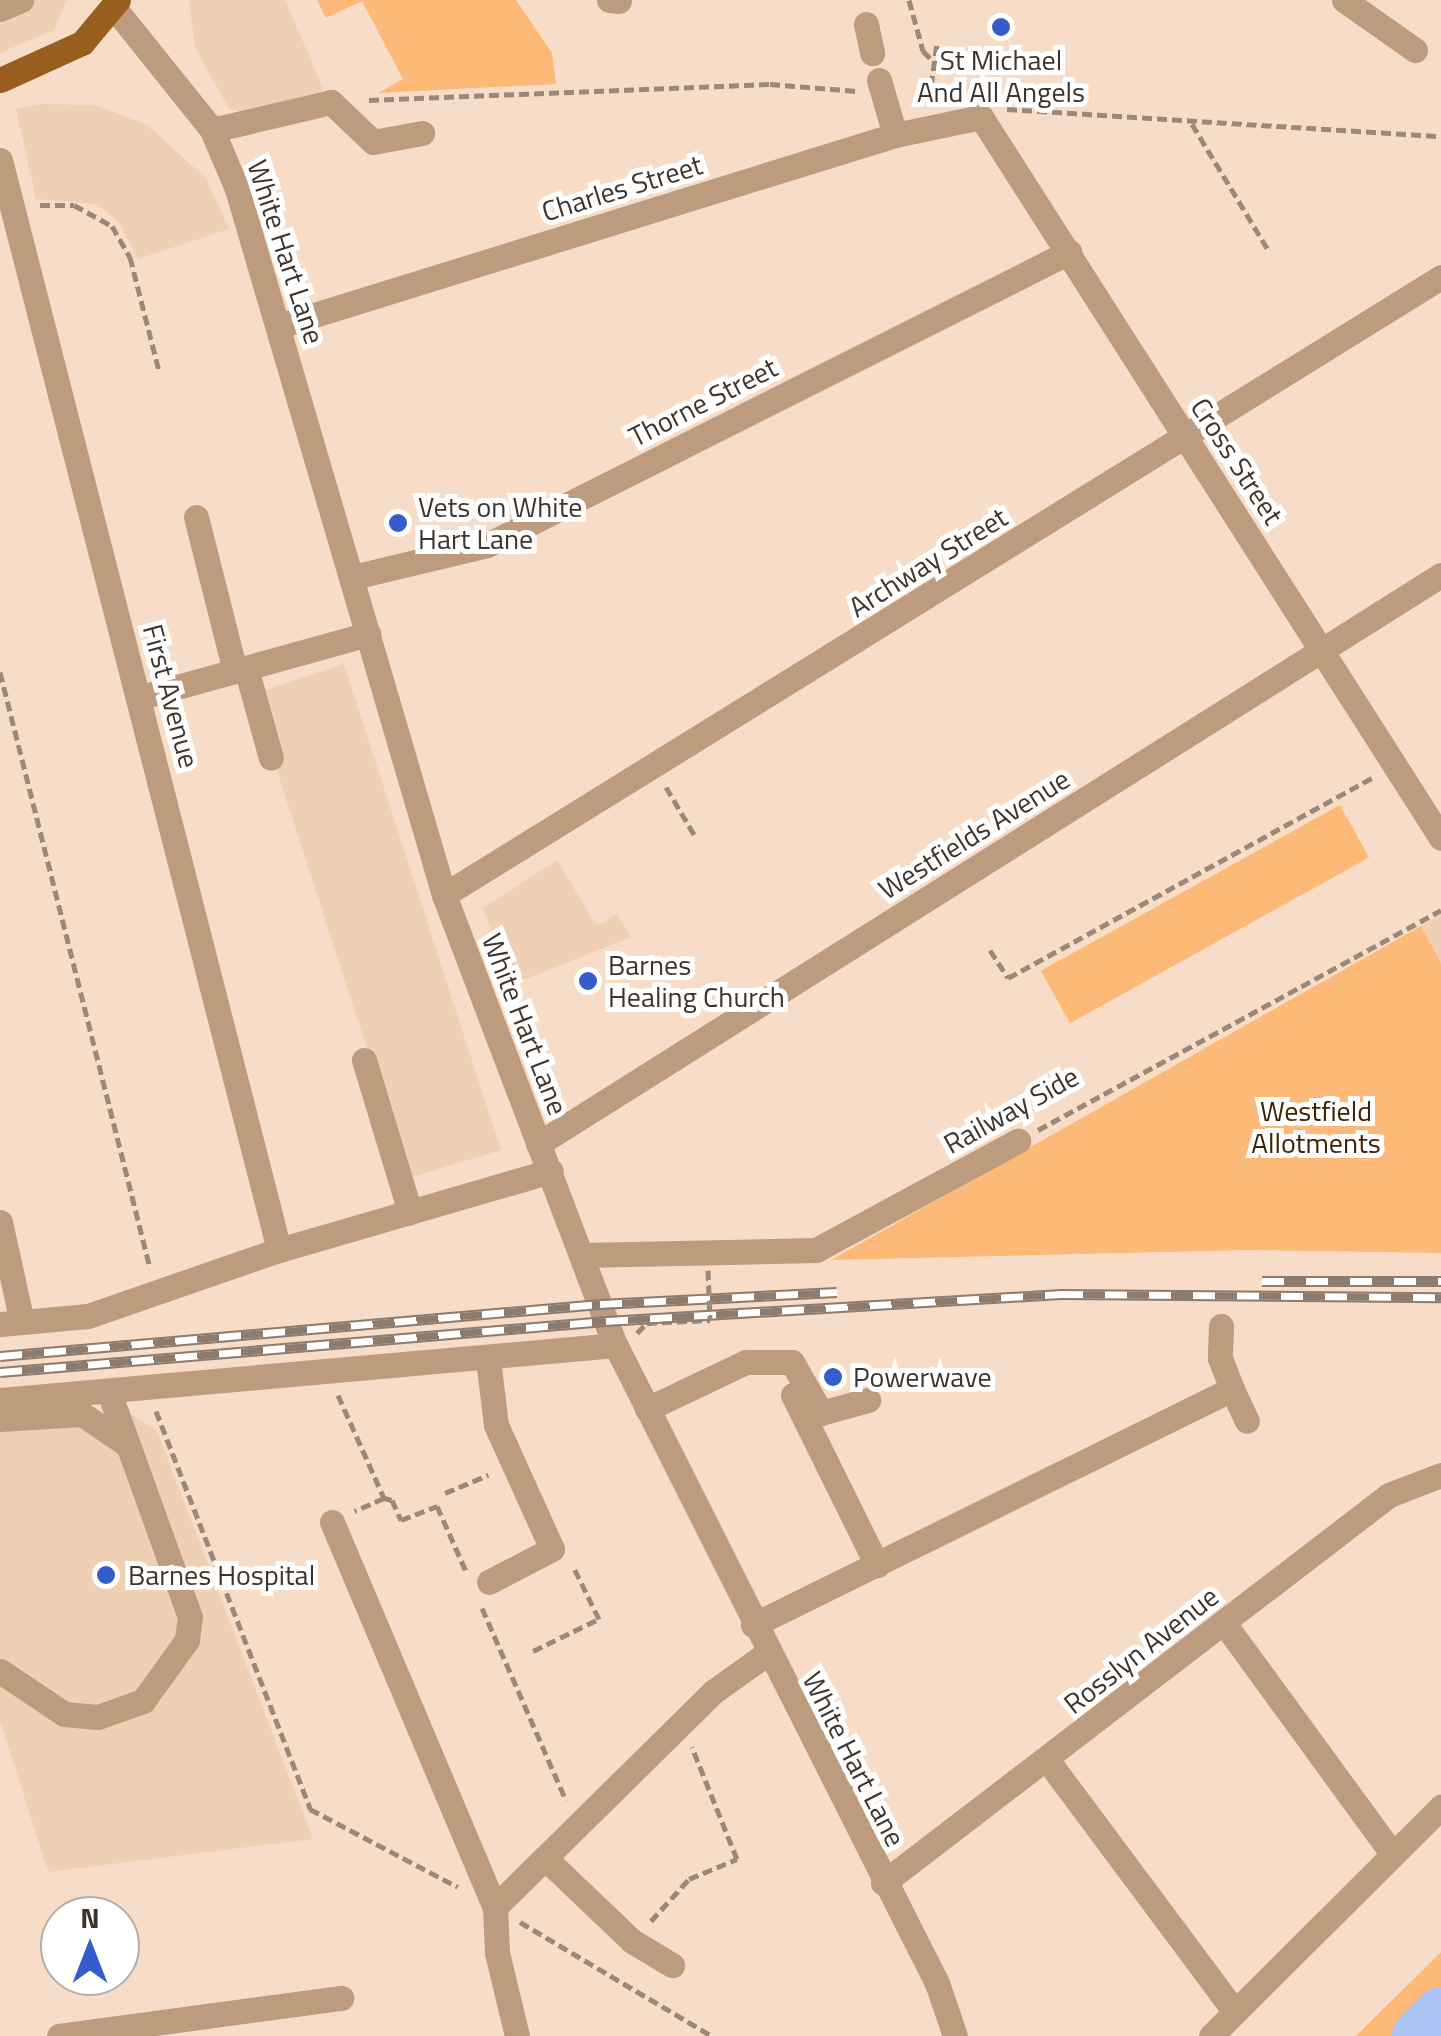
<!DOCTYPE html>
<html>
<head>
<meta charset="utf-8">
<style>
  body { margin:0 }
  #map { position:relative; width:1441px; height:2036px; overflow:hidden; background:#f7ddc7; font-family:"Titillium Web",sans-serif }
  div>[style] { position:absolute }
  .built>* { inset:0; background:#efd0b4 }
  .green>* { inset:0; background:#fcb977; transform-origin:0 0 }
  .river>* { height:52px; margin:-26px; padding:0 26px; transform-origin:26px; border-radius:26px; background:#acc3f5 }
  .path>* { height:5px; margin-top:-2.5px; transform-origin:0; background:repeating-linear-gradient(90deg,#9a8879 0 10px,transparent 0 15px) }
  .minor>* { height:25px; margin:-12.5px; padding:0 12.5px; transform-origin:12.5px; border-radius:12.5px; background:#bc9b7e }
  .major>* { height:25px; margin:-12.5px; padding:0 12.5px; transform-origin:12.5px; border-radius:12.5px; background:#975e1e }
  .rail>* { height:11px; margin-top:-5.5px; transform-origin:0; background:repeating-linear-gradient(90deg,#fff 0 22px,#8d7c6e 0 44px); box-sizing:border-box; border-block:2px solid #8d7c6e }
  .path-bridge>* { height:5px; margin-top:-2.5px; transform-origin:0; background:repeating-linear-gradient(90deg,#9a8879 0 10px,transparent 0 15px) }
  .dots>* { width:28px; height:28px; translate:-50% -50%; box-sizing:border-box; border:5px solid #fff; border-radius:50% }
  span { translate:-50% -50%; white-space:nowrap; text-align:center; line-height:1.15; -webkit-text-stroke:10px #fff; paint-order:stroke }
  .poi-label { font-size:28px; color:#3e342b }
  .left { translate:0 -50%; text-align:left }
  .street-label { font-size:28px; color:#3e342b }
  .park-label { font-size:28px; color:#3f2202 }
  .north { position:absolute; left:40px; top:1896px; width:100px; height:100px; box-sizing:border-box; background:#fff; border:2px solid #b2aeaa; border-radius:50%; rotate:0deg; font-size:28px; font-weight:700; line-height:40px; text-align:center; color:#3e342b }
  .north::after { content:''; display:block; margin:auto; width:35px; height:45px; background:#345ccd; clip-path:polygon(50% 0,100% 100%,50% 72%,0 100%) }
</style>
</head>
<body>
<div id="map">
  <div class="built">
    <div style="clip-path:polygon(0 0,67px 0,54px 30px,0 53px)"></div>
    <div style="clip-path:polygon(189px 0,285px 0,324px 90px,270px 116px,229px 109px,195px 48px)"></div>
    <div style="clip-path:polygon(42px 104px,95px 105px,146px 124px,206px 178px,229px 229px,138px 259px,119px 222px,97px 204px,36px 199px,16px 109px)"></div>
    <div style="clip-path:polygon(344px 664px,501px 1150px,409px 1178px,274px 762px,259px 692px)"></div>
    <div style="clip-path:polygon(557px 860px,593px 920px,599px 925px,617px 914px,631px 937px,511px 985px,483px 908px)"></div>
    <div style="clip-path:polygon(1441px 914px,1441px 963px,1421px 926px)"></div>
    <div style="clip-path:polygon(133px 1415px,157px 1431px,313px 1839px,48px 1872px,0 1720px,0 1428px)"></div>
  </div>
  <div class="green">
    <div style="clip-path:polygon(317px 0,516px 0,552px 53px,556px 84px,378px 93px,403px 79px,362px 1px,326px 18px)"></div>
    <div style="left:1340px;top:805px;width:60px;height:342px;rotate:61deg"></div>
    <div style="clip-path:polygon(1421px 926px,1441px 963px,1441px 1253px,1247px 1250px,831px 1260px)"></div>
    <div style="clip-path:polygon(1441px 1952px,1441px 2002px,1406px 2036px,1356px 2036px)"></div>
  </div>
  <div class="river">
    <div style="left:1418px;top:2036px;width:33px;rotate:-45deg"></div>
  </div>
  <div class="path">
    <div style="left:909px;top:0;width:53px;rotate:74.6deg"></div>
    <div style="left:923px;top:51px;width:16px;rotate:45deg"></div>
    <div style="left:369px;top:100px;width:401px;rotate:-2.3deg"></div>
    <div style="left:770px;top:84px;width:87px;rotate:4.6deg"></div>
    <div style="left:929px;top:100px;width:57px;rotate:-81.9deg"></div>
    <div style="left:1007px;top:109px;width:435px;rotate:3.6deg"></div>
    <div style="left:1192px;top:124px;width:149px;rotate:58.8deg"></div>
    <div style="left:40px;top:205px;width:34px"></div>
    <div style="left:74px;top:205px;width:43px;rotate:28.9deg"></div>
    <div style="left:112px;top:226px;width:36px;rotate:60deg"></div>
    <div style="left:130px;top:257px;width:118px;rotate:75.7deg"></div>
    <div style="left:0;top:672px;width:615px;rotate:75.87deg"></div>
    <div style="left:666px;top:787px;width:57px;rotate:59.4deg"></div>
    <div style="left:990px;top:950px;width:33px;rotate:57deg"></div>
    <div style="left:1008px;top:978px;width:417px;rotate:-28.8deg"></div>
    <div style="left:1038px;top:1130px;width:459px;rotate:-28.6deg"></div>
    <div style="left:637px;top:1333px;width:14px;rotate:-45deg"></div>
    <div style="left:647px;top:1323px;width:63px;rotate:-2.7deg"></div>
    <div style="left:338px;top:1395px;width:113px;rotate:65.9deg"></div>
    <div style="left:384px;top:1498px;width:32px;rotate:156deg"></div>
    <div style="left:156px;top:1411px;width:427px;rotate:68.8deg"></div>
    <div style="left:310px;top:1809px;width:167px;rotate:27.8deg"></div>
    <div style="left:445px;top:1493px;width:47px;rotate:-22.7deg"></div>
    <div style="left:384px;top:1498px;width:8px;rotate:14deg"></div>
    <div style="left:392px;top:1500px;width:22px;rotate:66deg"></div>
    <div style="left:401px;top:1520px;width:39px;rotate:-21deg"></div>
    <div style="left:437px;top:1506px;width:71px;rotate:66deg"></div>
    <div style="left:482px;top:1608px;width:210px;rotate:66.4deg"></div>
    <div style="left:533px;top:1651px;width:73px;rotate:-25.9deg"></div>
    <div style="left:599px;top:1619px;width:59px;rotate:-116.1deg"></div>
    <div style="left:651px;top:1921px;width:57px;rotate:-47.9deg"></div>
    <div style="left:689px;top:1879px;width:52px;rotate:-22.6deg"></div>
    <div style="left:737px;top:1859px;width:121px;rotate:-111.9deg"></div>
    <div style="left:520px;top:1922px;width:223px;rotate:30.7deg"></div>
  </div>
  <div class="minor">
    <div style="left:609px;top:0;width:10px;rotate:6deg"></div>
    <div style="left:1344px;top:0;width:87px;rotate:35.2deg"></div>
    <div style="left:0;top:9px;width:23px;rotate:-23deg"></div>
    <div style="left:116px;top:10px;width:154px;rotate:51.3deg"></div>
    <div style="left:212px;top:130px;width:64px;rotate:67deg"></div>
    <div style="left:237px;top:189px;width:736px;rotate:73.66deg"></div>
    <div style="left:444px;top:895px;width:476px;rotate:69.2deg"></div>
    <div style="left:613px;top:1340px;width:720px;rotate:63.26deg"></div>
    <div style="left:937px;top:1983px;width:56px;rotate:71.2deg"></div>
    <div style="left:866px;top:24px;width:30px;rotate:78deg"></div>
    <div style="left:879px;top:80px;width:57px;rotate:73.8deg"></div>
    <div style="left:212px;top:130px;width:122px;rotate:-13.2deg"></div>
    <div style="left:331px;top:102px;width:58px;rotate:43.6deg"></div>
    <div style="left:373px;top:142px;width:50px;rotate:-10.4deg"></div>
    <div style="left:0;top:160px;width:1125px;rotate:75.64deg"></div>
    <div style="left:282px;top:325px;width:642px;rotate:-17.22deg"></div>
    <div style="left:895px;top:135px;width:88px;rotate:-11.8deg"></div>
    <div style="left:981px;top:117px;width:855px;rotate:57.46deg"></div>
    <div style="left:196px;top:517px;width:159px;rotate:75.8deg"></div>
    <div style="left:353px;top:577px;width:138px;rotate:-13.4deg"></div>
    <div style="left:487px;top:545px;width:652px;rotate:-26.72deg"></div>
    <div style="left:246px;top:668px;width:93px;rotate:74.5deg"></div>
    <div style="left:141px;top:697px;width:236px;rotate:-15.5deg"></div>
    <div style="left:444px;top:895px;width:1173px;rotate:-31.79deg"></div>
    <div style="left:364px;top:1060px;width:159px;rotate:73.2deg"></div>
    <div style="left:538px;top:1144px;width:1067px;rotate:-32.22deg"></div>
    <div style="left:0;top:1222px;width:102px;rotate:77.6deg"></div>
    <div style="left:581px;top:1255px;width:235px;rotate:-1.2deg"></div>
    <div style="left:816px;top:1250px;width:230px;rotate:-28.4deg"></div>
    <div style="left:0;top:1324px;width:88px;rotate:-5.2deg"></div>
    <div style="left:88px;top:1316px;width:202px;rotate:-19.1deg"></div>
    <div style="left:279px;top:1250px;width:283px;rotate:-16.2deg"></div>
    <div style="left:1221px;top:1326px;width:32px;rotate:92deg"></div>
    <div style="left:1220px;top:1358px;width:33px;rotate:69deg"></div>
    <div style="left:488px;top:1359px;width:66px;rotate:83.1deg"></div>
    <div style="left:496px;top:1425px;width:136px;rotate:65.7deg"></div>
    <div style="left:552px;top:1549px;width:71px;rotate:152.4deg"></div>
    <div style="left:793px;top:1395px;width:190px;rotate:63.7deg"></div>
    <div style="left:0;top:1400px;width:618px;rotate:-5.1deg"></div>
    <div style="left:647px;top:1409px;width:110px;rotate:-25.4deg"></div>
    <div style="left:746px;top:1362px;width:46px"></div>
    <div style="left:792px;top:1362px;width:59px;rotate:60.4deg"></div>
    <div style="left:821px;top:1413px;width:49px;rotate:-15.5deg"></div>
    <div style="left:0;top:1419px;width:82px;rotate:-3.5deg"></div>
    <div style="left:82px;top:1414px;width:50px;rotate:34.3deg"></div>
    <div style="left:332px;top:1522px;width:418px;rotate:67.1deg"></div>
    <div style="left:1224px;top:1623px;width:283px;rotate:53.9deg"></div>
    <div style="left:753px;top:1625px;width:534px;rotate:-26.23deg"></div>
    <div style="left:1232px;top:1389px;width:35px;rotate:65deg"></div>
    <div style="left:0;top:1671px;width:77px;rotate:33.9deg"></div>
    <div style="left:64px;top:1714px;width:34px;rotate:5deg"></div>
    <div style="left:98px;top:1717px;width:48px;rotate:-19.6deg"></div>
    <div style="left:143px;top:1701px;width:75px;rotate:-54.2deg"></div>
    <div style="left:187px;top:1640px;width:23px;rotate:-83deg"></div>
    <div style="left:190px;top:1617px;width:239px;rotate:-109.8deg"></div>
    <div style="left:1048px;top:1761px;width:313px;rotate:53.3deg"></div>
    <div style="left:547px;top:1860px;width:117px;rotate:43.6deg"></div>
    <div style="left:632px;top:1941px;width:47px;rotate:31deg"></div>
    <div style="left:883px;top:1883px;width:638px;rotate:-37.48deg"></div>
    <div style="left:1389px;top:1495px;width:56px;rotate:-21deg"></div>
    <div style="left:59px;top:2036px;width:285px;rotate:-7.7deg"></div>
    <div style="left:517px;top:2036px;width:85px;rotate:-103.5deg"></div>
    <div style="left:497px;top:1953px;width:46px;rotate:-92.5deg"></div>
    <div style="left:495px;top:1907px;width:306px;rotate:-44.6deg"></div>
    <div style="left:713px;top:1692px;width:65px;rotate:-35.6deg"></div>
    <div style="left:1211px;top:2036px;width:325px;rotate:-44.9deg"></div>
  </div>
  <div class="major">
    <div style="left:0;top:80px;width:90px;rotate:-24.3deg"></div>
    <div style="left:82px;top:43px;width:56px;rotate:-50.1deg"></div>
  </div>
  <div class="rail">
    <div style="left:1262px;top:1281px;width:179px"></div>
    <div style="left:0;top:1356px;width:602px;rotate:-4.95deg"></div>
    <div style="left:600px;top:1304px;width:237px;rotate:-2.9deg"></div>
    <div style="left:0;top:1372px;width:608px;rotate:-4.81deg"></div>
    <div style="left:606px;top:1321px;width:456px;rotate:-3.4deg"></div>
    <div style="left:1061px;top:1294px;width:380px;rotate:0.5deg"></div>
  </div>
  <div class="path-bridge">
    <div style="left:708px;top:1270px;width:50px;rotate:87.7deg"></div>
  </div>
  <div class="dots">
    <div style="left:1001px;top:27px;background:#345ccd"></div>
    <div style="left:398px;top:523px;background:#345ccd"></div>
    <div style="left:588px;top:981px;background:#345ccd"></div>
    <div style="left:833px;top:1377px;background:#345ccd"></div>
    <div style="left:106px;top:1575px;background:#345ccd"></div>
  </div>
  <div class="poi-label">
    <span style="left:1001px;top:76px">St Michael<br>And All Angels</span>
    <span class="left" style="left:418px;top:523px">Vets on White<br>Hart Lane</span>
    <span class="left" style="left:608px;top:981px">Barnes<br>Healing Church</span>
    <span class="left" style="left:853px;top:1377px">Powerwave</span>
    <span class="left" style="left:128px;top:1575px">Barnes Hospital</span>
  </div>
  <div class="street-label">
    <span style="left:622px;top:188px;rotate:-17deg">Charles Street</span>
    <span style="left:286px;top:252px;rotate:72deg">White Hart Lane</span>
    <span style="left:703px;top:402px;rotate:-27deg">Thorne Street</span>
    <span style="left:1237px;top:461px;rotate:57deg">Cross Street</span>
    <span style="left:928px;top:562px;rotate:-32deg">Archway Street</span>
    <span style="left:171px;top:696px;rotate:75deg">First Avenue</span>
    <span style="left:974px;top:834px;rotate:-32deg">Westfields Avenue</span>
    <span style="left:525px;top:1024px;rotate:69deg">White Hart Lane</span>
    <span style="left:1011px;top:1110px;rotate:-29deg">Railway Side</span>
    <span style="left:1141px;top:1650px;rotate:-38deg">Rosslyn Avenue</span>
    <span style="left:854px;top:1759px;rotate:63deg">White Hart Lane</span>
  </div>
  <div class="park-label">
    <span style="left:1316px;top:1127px">Westfield<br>Allotments</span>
  </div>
  <div class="north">N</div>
</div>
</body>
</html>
